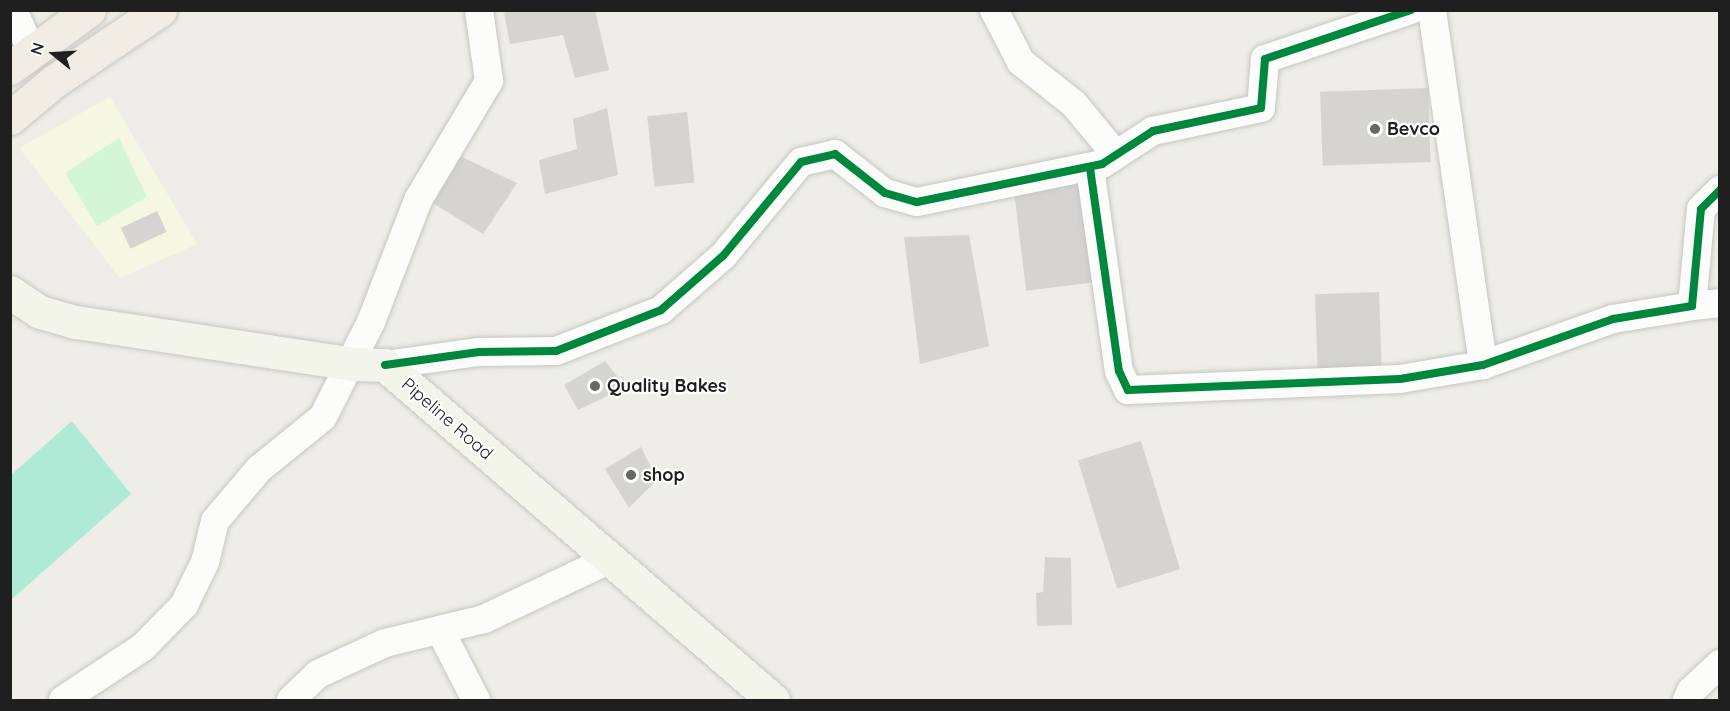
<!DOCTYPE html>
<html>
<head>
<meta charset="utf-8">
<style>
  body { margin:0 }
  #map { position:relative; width:1730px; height:711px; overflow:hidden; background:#eeede7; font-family:Quicksand,sans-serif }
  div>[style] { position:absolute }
  .education>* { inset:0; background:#f6f7e3 }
  .park>* { inset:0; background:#d3f7d6 }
  .pitch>* { inset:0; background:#afead6 }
  .building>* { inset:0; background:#d6d4d0; transform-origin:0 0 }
  .roads { filter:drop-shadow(0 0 2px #c6c6c3) drop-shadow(0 0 2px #c6c6c3) }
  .street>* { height:28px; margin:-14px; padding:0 14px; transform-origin:14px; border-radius:14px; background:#fcfcfb }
  .secondary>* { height:33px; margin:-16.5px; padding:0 16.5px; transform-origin:16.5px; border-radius:16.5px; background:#f3f4ea }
  .primary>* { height:33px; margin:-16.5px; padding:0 16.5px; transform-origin:16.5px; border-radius:16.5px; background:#f1ede4 }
  .cycleway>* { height:8px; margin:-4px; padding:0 4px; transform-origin:4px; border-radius:4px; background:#00873e }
  .dots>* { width:16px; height:16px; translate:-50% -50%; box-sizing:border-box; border:3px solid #fff; border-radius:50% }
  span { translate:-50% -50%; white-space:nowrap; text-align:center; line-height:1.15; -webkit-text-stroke:4.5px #fff; paint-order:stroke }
  .poi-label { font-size:18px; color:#1f1f1f; font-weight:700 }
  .left { translate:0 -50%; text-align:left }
  .street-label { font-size:18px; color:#1f1f1f }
  .frame { position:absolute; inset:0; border:12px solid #1f1f1f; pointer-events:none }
  .north { position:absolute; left:24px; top:24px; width:60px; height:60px; -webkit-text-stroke:4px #fff; paint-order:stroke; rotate:288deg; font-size:16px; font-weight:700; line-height:24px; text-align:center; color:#1f1f1f }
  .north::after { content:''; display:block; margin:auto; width:21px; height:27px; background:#1f1f1f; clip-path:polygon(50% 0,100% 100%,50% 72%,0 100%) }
</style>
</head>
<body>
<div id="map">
  <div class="education">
    <div style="clip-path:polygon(110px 97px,197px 244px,120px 278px,19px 148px)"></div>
  </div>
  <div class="park">
    <div style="clip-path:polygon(119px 138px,147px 197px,97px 226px,65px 173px)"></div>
  </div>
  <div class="pitch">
    <div style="clip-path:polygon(72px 421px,131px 494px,11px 600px,11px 475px)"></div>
  </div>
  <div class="building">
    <div style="clip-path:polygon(513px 10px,595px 10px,609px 70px,575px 78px,563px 35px,510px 44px,504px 13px)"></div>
    <div style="left:1428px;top:88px;width:74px;height:108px;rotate:88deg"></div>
    <div style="clip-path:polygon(607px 108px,618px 175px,545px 194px,539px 160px,577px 149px,573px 119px)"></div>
    <div style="left:687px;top:112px;width:71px;height:40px;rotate:84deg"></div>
    <div style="clip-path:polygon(460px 156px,517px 183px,483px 234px,421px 196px)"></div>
    <div style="left:1082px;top:179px;width:104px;height:69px;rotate:83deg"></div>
    <div style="left:157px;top:211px;width:23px;height:40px;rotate:65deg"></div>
    <div style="clip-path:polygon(969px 235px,989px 346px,920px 364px,904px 237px)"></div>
    <div style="left:1379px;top:292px;width:82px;height:64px;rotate:88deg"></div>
    <div style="clip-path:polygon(605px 361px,626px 387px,578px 410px,564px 385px)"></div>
    <div style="left:1141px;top:441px;width:134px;height:66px;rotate:73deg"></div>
    <div style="clip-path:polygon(641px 447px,657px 480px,629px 508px,605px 469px)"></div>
    <div style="clip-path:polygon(1045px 557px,1071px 558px,1072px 625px,1037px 626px,1036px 593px,1043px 592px)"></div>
  </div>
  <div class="roads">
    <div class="street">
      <div style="left:13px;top:10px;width:44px;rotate:65.8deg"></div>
      <div style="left:994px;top:10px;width:59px;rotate:62.6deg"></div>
      <div style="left:1021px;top:62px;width:68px;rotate:38.4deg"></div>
      <div style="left:1074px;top:104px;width:66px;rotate:50.5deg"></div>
      <div style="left:1432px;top:10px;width:359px;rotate:81.8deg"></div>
      <div style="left:1090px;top:168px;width:205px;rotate:81.9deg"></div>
      <div style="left:1119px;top:371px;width:21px;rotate:65deg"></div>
      <div style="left:1128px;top:390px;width:272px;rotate:-2.3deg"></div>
      <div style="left:1400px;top:379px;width:84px;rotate:-9.6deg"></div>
      <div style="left:1483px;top:365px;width:138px;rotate:-19.5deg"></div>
      <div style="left:1613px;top:319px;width:80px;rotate:-9.3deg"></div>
      <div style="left:1692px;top:306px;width:97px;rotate:-84.7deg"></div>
      <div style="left:1701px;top:209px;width:27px;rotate:-45deg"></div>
      <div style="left:1692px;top:306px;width:28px;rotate:-6deg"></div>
      <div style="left:385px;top:365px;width:95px;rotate:-7.9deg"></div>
      <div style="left:479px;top:352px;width:77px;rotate:-0.7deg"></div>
      <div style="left:556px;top:351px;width:113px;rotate:-21.3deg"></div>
      <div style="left:661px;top:310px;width:82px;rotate:-41.1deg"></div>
      <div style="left:723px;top:256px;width:122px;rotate:-50.3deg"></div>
      <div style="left:801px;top:162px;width:35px;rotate:-13deg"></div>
      <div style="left:835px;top:154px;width:63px;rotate:38deg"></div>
      <div style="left:885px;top:193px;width:33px;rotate:16deg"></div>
      <div style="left:917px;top:202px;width:189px;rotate:-11.6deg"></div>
      <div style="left:1102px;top:164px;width:61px;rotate:-32.9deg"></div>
      <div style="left:1153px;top:131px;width:110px;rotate:-12deg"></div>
      <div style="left:1261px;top:108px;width:49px;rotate:-85.3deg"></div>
      <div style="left:1265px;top:59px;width:154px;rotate:-18.6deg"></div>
      <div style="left:440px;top:630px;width:79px;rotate:62.8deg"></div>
      <div style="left:63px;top:700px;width:96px;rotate:-33.5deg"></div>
      <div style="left:143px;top:647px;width:59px;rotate:-45.7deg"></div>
      <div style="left:184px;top:605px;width:48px;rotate:-64deg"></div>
      <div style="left:205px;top:562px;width:42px;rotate:-76.3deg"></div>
      <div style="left:215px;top:521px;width:68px;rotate:-49.8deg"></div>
      <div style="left:259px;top:469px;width:82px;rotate:-39.1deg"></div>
      <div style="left:323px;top:417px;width:106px;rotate:-63.2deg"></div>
      <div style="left:371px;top:322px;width:131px;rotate:-68.9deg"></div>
      <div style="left:418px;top:200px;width:139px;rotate:-59.2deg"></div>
      <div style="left:489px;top:81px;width:72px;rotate:-98deg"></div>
      <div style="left:291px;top:700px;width:37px;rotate:-44deg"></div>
      <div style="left:318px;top:674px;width:74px;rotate:-24.8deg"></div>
      <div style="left:385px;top:643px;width:102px;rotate:-13.6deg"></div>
      <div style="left:484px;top:619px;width:137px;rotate:-25.4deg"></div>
      <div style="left:1687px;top:700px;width:10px;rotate:-66deg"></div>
      <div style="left:1691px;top:691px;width:40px;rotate:-43deg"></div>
    </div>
    <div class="secondary">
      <div style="left:10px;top:292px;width:36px;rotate:34deg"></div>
      <div style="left:40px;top:312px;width:37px;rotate:16deg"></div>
      <div style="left:76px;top:322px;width:280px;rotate:8.6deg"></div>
      <div style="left:353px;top:364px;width:32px;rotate:2deg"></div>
      <div style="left:385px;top:365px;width:513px;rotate:40.81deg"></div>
    </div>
    <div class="primary">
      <div style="left:10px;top:68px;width:98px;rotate:-36.3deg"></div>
      <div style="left:10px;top:118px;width:56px;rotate:-39.9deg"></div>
      <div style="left:53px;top:82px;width:129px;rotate:-33.9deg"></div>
    </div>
  </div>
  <div class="cycleway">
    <div style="left:1090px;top:168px;width:205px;rotate:81.9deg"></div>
    <div style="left:1119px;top:371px;width:21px;rotate:65deg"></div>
    <div style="left:1128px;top:390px;width:272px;rotate:-2.3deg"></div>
    <div style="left:1400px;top:379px;width:84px;rotate:-9.6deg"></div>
    <div style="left:1483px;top:365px;width:138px;rotate:-19.5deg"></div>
    <div style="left:1613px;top:319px;width:80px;rotate:-9.3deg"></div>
    <div style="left:1692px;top:306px;width:97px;rotate:-84.7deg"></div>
    <div style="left:1701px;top:209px;width:27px;rotate:-45deg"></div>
    <div style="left:385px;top:365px;width:95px;rotate:-7.9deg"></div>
    <div style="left:479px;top:352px;width:77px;rotate:-0.7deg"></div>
    <div style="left:556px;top:351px;width:113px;rotate:-21.3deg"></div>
    <div style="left:661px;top:310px;width:82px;rotate:-41.1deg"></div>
    <div style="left:723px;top:256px;width:122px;rotate:-50.3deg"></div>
    <div style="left:801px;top:162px;width:35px;rotate:-13deg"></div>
    <div style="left:835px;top:154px;width:63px;rotate:38deg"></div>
    <div style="left:885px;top:193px;width:33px;rotate:16deg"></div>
    <div style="left:917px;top:202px;width:189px;rotate:-11.6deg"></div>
    <div style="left:1102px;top:164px;width:61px;rotate:-32.9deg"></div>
    <div style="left:1153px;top:131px;width:110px;rotate:-12deg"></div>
    <div style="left:1261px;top:108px;width:49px;rotate:-85.3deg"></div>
    <div style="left:1265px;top:59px;width:154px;rotate:-18.6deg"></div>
  </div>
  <div class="dots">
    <div style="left:1375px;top:129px;background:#676765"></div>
    <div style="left:595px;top:386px;background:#676765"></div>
    <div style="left:631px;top:475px;background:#676765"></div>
  </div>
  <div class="poi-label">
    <span class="left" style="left:1387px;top:129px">Bevco</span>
    <span class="left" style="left:607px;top:386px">Quality Bakes</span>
    <span class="left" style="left:643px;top:475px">shop</span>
  </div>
  <div class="street-label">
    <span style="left:447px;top:419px;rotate:41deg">Pipeline Road</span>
  </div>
  <div class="frame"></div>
  <div class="north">N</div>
</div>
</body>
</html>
